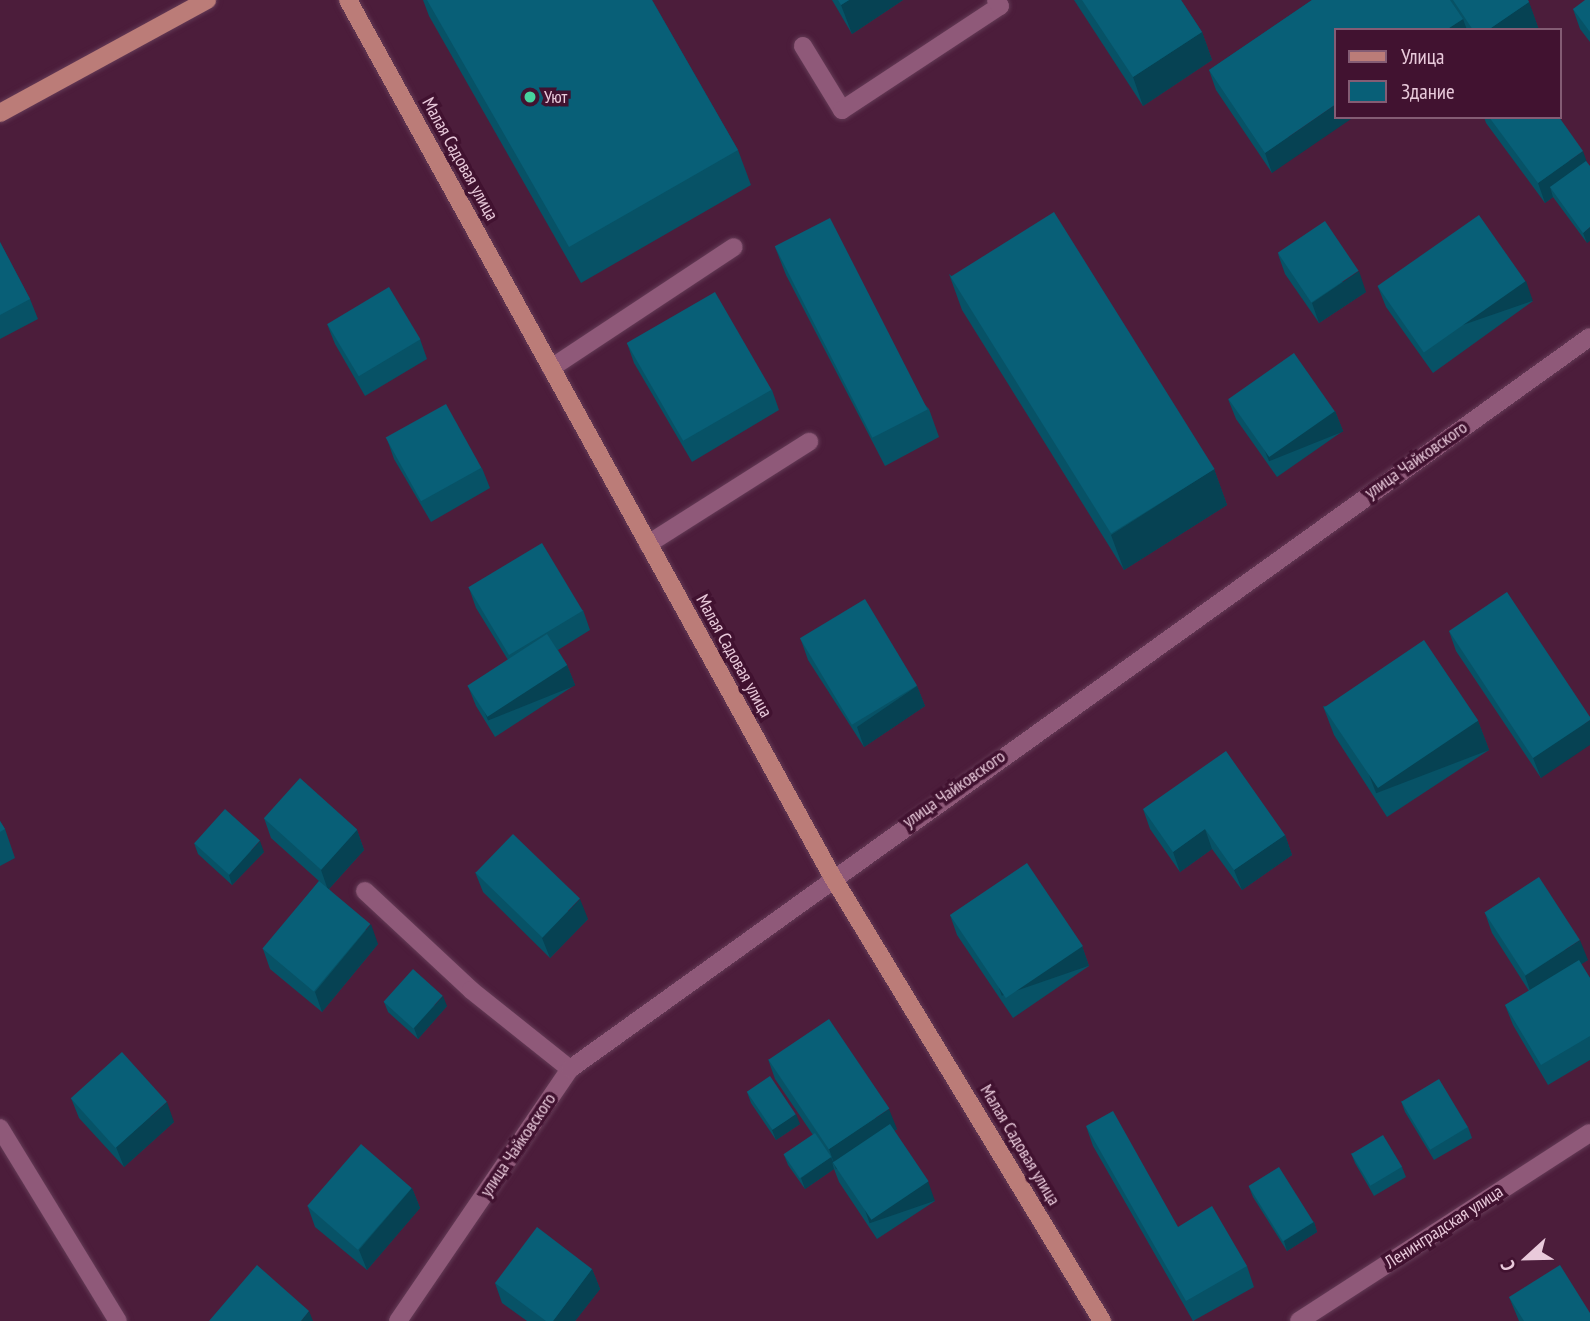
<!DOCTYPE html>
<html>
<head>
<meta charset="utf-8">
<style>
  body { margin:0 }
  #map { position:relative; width:1590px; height:1321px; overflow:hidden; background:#4c1d3b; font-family:"PT Sans Narrow",sans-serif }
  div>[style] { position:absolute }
  .roads { filter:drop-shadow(0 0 2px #643b56) drop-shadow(0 0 2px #643b56) }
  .minor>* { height:18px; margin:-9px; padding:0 9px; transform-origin:9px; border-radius:9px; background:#8f5979 }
  .major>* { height:18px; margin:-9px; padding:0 9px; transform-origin:9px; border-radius:9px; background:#bb7c78 }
  .wall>* { inset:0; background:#075266 }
  .shaded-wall>* { inset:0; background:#064253; transform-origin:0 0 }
  .building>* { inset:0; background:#085f77; transform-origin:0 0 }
  .dots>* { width:19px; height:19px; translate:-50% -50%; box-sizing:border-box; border:4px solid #411230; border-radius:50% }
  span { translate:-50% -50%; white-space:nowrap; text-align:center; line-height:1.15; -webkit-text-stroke:7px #411230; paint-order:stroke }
  .poi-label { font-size:18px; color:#e9cadb }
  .left { translate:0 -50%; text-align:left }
  .street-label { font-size:18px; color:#e9cadb }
  .legend { position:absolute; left:1334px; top:28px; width:228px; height:91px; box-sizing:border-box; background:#411230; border:2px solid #845c74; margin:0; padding:9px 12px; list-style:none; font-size:21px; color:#e9cadb }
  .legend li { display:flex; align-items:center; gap:14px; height:35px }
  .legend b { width:35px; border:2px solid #845c74 }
  .north { position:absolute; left:1492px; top:1223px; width:70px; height:70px; -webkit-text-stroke:5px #411230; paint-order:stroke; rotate:248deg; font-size:19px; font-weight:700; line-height:28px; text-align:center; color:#e9cadb }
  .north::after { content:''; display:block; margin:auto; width:24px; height:32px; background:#e9cadb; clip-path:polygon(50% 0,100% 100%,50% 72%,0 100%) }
</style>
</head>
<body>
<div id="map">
  <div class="roads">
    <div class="minor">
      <div style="left:803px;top:46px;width:75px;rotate:58.6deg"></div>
      <div style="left:842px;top:110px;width:189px;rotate:-33.4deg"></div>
      <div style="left:1000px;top:6px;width:7px;rotate:-124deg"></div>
      <div style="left:551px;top:368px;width:219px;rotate:-33.5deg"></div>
      <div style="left:648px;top:544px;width:191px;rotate:-32.4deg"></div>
      <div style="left:365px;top:891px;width:145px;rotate:43deg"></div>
      <div style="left:471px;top:990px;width:127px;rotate:38.6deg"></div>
      <div style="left:0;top:1128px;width:226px;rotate:58.6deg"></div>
      <div style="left:398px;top:1321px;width:305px;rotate:-55.7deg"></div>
      <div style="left:570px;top:1069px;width:1255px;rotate:-35.67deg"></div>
      <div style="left:1299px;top:1321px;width:346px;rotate:-32.9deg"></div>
    </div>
    <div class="major">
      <div style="left:348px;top:0;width:1001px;rotate:61.08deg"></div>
      <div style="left:832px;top:876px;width:521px;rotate:58.75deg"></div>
      <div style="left:0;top:113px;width:236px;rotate:-28.6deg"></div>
    </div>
  </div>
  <div class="wall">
    <div style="clip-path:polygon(423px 0,652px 0,738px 150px,751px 185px,581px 283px,429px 16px)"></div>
    <div style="clip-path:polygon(832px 0,903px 0,852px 34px)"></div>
    <div style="clip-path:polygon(1074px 0,1181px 0,1202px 32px,1212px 60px,1143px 106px)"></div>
    <div style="clip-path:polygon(1312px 0,1528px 0,1539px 30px,1336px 30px,1272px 173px,1216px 90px,1209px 70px)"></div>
    <div style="clip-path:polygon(1590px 0,1590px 42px,1580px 29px,1573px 9px)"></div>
    <div style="clip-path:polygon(1484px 117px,1559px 117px,1587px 243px,1553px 197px,1545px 203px,1486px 123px)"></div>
    <div style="clip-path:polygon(0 242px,30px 299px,38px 319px,0 339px)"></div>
    <div style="clip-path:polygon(775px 247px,929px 409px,939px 437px,885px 466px,786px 275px)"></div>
    <div style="clip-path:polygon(1278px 254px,1366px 292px,1319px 323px,1285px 274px)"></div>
    <div style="clip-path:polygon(949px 274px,1214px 469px,1227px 505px,1124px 570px,962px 310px)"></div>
    <div style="clip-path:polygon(1378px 287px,1533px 301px,1433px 373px,1386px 307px)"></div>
    <div style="clip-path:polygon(327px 324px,420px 339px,427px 359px,365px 396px,335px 344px)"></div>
    <div style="clip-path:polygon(627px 343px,772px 390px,779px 410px,692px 462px,634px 363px)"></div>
    <div style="clip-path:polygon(1228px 399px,1335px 411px,1343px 431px,1277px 477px,1236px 419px)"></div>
    <div style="clip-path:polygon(387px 439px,482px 468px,490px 488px,431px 522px,394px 459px)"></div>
    <div style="clip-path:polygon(469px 588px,583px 610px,590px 630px,558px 650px,567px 665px,575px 685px,495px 737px,476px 706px,468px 686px,508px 660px,476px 608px)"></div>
    <div style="clip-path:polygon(1449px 631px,1590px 717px,1541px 778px,1456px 651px)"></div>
    <div style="clip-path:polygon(801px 640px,917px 686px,925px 706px,864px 747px,808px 660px)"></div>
    <div style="clip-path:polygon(1323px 706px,1478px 721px,1489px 750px,1387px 817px,1334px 735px)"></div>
    <div style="clip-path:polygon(1143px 809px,1285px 835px,1292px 855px,1242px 890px,1212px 849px,1180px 872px,1150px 829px)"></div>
    <div style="clip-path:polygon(264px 818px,357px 830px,364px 850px,329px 889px,378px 944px,322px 1012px,270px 969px,263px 949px,319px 881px,271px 838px)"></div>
    <div style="clip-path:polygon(0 821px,5px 829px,15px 858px,0 866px)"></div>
    <div style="clip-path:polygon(194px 843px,264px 852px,232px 885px,198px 854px)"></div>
    <div style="clip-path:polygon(475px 872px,588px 919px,550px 958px,483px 892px)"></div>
    <div style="clip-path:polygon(1485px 913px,1588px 960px,1581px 964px,1590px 978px,1590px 1060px,1548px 1085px,1513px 1025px,1505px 1005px,1529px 991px,1492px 933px)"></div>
    <div style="clip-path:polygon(950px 915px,1082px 946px,1089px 966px,1013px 1018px,957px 935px)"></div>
    <div style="clip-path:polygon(384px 1002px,447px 1006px,418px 1039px,388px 1012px)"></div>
    <div style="clip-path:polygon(768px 1059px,897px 1129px,894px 1131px,935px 1201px,877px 1239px,839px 1182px,834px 1169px,805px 1189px,788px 1165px,784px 1155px,813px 1135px,775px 1079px)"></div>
    <div style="clip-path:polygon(747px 1092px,800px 1124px,776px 1140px,751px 1103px)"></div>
    <div style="clip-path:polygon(71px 1098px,174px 1122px,124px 1167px,79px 1118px)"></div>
    <div style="clip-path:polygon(1401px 1101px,1468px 1127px,1472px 1138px,1434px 1160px,1405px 1112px)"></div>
    <div style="clip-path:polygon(1086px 1126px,1178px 1227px,1247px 1266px,1254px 1287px,1193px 1321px,1093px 1146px)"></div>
    <div style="clip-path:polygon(1351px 1153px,1402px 1167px,1406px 1177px,1374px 1196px,1355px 1163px)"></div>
    <div style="clip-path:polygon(1249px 1187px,1314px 1222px,1317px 1232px,1287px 1251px,1253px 1197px)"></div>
    <div style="clip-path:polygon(412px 1188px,420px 1208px,367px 1270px,315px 1227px,308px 1207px)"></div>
    <div style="clip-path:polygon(592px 1269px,600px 1289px,575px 1321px,527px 1321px,502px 1303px,495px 1283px)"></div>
    <div style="clip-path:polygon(1509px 1297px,1590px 1321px,1519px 1321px)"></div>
  </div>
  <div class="shaded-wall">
    <div style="clip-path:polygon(849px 0,903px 0,852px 34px,841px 5px)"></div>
    <div style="clip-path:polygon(1529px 2px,1539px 30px,1488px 30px)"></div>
    <div style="clip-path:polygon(1463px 19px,1467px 30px,1446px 30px)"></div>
    <div style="clip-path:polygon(1202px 32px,1212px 60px,1143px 106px,1133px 77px)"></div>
    <div style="clip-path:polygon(1336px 104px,1336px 117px,1354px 117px,1272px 173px,1265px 153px)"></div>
    <div style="clip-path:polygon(1583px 151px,1590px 171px,1550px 187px,1553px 197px,1545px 203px,1538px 183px)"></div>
    <div style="clip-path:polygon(1590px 227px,1590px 241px,1587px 243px,1583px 233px)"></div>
    <div style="clip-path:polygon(1359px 271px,1366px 292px,1319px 323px,1312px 303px)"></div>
    <div style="left:1526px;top:281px;width:21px;height:123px;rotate:71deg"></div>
    <div style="left:1335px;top:411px;width:22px;height:80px;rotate:68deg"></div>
    <div style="clip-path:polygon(1214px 469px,1227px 505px,1124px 570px,1111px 535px)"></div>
    <div style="left:567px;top:665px;width:22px;height:94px;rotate:68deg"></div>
    <div style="clip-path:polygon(917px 686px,925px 706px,864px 747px,857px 727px)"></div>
    <div style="clip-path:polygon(1590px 720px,1590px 745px,1541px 778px,1533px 758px)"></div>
    <div style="left:1478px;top:721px;width:31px;height:121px;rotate:69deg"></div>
    <div style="clip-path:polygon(1205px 829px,1212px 849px,1180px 872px,1173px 852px)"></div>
    <div style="clip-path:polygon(357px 830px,364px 850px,328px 890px,321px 870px)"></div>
    <div style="clip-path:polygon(1285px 835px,1292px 855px,1242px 890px,1234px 870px)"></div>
    <div style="clip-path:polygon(260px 841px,264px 852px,232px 885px,229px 875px)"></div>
    <div style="clip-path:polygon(580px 899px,588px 919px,550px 958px,542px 938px)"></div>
    <div style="clip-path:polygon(371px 924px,378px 944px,322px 1012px,315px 992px)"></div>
    <div style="clip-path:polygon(1580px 940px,1588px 960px,1532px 996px,1525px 976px)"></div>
    <div style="left:1082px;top:946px;width:21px;height:92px;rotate:71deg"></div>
    <div style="clip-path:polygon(443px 996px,447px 1006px,418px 1039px,414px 1028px)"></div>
    <div style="clip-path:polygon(167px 1102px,174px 1122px,124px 1167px,116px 1147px)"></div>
    <div style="clip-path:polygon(889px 1109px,897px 1129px,836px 1169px,829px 1149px)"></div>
    <div style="clip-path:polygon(796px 1114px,800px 1124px,776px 1140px,772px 1130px)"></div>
    <div style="clip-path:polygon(831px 1157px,835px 1166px,832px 1162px,834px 1169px,805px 1189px,801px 1178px)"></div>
    <div style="left:928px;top:1181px;width:21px;height:69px;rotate:71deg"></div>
    <div style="clip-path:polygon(412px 1188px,420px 1208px,367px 1270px,359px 1250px)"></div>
    <div style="clip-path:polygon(1314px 1222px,1317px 1232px,1287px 1251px,1284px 1241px)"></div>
    <div style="clip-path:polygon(592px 1269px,600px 1289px,575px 1321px,553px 1321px)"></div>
    <div style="clip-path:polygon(309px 1311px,313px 1321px,301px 1321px)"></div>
  </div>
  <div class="building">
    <div style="clip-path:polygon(427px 0,652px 0,738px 150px,569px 247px)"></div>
    <div style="clip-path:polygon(838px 0,849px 0,841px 5px)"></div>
    <div style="clip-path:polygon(1082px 0,1181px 0,1202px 32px,1133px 77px)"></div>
    <div style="clip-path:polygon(1312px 0,1450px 0,1463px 19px,1446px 30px,1336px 30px,1336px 104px,1265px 153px,1209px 70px)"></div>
    <div style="clip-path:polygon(1453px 0,1528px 0,1529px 2px,1488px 30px,1473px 30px)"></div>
    <div style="clip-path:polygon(1585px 0,1590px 0,1590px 32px,1573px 9px)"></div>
    <div style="clip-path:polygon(1489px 117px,1559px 117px,1583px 151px,1538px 183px)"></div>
    <div style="clip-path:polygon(1586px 161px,1590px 166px,1590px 227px,1583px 233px,1550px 187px)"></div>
    <div style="left:1054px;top:212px;width:303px;height:122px;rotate:58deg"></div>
    <div style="left:1479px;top:215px;width:81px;height:124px;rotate:55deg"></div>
    <div style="left:830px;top:218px;width:215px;height:62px;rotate:63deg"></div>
    <div style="left:1325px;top:221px;width:60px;height:57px;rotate:56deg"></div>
    <div style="clip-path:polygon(0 242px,30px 299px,0 315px)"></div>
    <div style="left:389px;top:287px;width:61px;height:72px;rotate:59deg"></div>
    <div style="left:715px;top:292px;width:113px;height:102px;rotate:60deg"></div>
    <div style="left:1294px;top:353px;width:71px;height:80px;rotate:55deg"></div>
    <div style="left:446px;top:404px;width:73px;height:69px;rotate:61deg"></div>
    <div style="left:542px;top:543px;width:79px;height:86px;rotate:59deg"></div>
    <div style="clip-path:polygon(1507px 592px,1590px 717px,1590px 720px,1533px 758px,1449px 631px)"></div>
    <div style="left:865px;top:599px;width:101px;height:76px;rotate:59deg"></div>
    <div style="left:547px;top:634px;width:37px;height:95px;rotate:57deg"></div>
    <div style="left:1424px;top:640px;width:97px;height:121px;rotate:56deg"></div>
    <div style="clip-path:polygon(1226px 751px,1285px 835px,1234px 870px,1205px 829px,1173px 852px,1143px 809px)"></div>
    <div style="left:300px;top:778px;width:77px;height:54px;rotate:42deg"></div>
    <div style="left:225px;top:809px;width:47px;height:46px;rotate:42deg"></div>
    <div style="clip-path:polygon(0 821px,5px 829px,0 832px)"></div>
    <div style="left:513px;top:834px;width:93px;height:54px;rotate:44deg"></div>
    <div style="left:1027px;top:863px;width:100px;height:93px;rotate:56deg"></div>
    <div style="left:1539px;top:877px;width:75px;height:65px;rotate:57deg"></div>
    <div style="left:319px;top:881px;width:67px;height:88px;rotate:40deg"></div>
    <div style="clip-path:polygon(1579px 960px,1590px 978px,1590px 1036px,1541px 1065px,1505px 1005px)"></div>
    <div style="left:413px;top:969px;width:40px;height:44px;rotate:42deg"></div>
    <div style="left:829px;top:1019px;width:108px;height:73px;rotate:56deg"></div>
    <div style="left:122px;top:1052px;width:67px;height:69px;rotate:48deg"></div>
    <div style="left:770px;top:1076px;width:46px;height:28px;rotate:56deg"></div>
    <div style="left:1439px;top:1079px;width:56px;height:44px;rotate:59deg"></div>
    <div style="clip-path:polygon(1113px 1111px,1178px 1227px,1212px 1206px,1247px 1266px,1186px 1301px,1086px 1126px)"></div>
    <div style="left:890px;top:1124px;width:69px;height:69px;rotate:56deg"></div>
    <div style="left:815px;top:1133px;width:29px;height:38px;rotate:56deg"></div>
    <div style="left:1383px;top:1135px;width:37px;height:37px;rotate:59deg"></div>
    <div style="left:361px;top:1144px;width:67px;height:82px;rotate:41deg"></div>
    <div style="left:1279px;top:1167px;width:65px;height:36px;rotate:58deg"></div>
    <div style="clip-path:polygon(537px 1227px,592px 1269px,553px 1321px,546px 1321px,495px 1283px)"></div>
    <div style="clip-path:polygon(257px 1265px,309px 1311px,301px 1321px,209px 1321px)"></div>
    <div style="clip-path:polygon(1560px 1265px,1590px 1313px,1590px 1321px,1524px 1321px,1509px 1297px)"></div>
  </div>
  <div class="dots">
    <div style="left:530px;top:97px;background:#46d49e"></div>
  </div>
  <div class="poi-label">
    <span class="left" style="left:544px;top:97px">Уют</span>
  </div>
  <div class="street-label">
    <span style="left:460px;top:159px;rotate:61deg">Малая Садовая улица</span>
    <span style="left:1416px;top:460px;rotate:-35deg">улица Чайковского</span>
    <span style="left:734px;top:656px;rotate:61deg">Малая Садовая улица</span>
    <span style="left:954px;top:789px;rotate:-35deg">улица Чайковского</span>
    <span style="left:518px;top:1145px;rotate:-56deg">улица Чайковского</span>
    <span style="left:1020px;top:1145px;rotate:59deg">Малая Садовая улица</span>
    <span style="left:1444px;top:1227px;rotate:-33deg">Ленинградская улица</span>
  </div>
  <ul class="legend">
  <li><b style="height:9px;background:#bb7c78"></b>Улица</li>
  <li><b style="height:19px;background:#085f77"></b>Здание</li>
  </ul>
  <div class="north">С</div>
</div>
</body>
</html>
